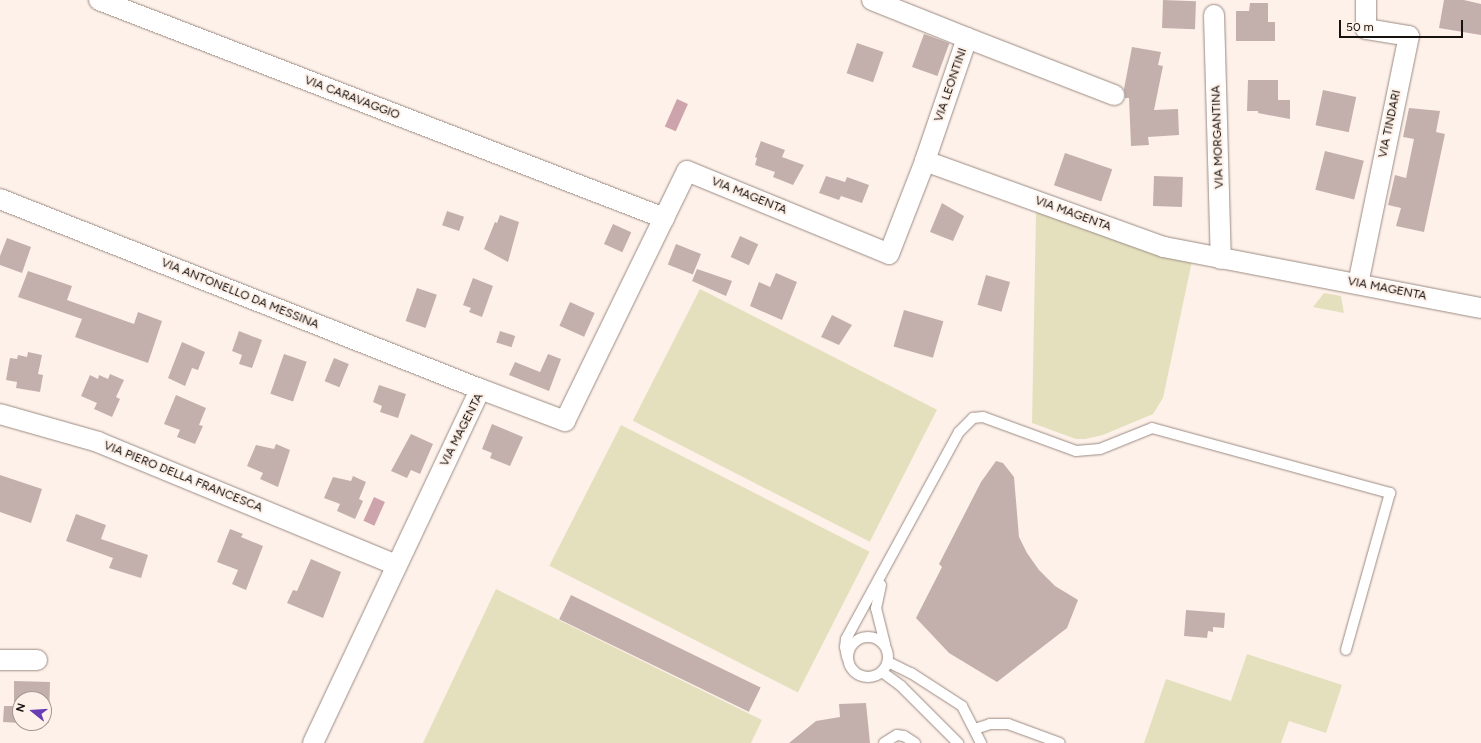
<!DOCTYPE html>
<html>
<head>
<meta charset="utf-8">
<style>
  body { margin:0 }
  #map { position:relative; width:1481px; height:743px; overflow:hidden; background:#fef1e9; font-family:Figtree,sans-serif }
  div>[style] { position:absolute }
  .green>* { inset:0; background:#e4e0be; transform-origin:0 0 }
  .water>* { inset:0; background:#cea4ac; transform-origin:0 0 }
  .building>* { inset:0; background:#c3b0ad; transform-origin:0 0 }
  .roads { filter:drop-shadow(0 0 1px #9a8b83) drop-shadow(0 0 1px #9a8b83) }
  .service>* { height:10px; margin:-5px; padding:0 5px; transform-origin:5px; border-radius:5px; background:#fff }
  .service>.ring { margin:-5px; padding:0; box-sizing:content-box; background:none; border:10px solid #fff; border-radius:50% }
  .minor>* { height:20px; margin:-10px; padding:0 10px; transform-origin:10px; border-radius:10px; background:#fff }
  span { translate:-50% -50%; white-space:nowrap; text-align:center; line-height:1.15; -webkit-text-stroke:4px #fef1e9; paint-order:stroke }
  .street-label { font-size:12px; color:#17120e }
  .north { position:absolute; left:12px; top:691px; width:40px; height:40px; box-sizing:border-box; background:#fef1e9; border:1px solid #a29891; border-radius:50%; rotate:287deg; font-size:11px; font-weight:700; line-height:16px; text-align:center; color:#17120e }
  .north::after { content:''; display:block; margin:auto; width:14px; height:18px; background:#673db5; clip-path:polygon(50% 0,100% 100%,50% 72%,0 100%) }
  .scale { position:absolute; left:1339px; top:20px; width:124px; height:18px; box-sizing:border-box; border:2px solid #17120e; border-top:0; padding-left:5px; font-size:12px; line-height:14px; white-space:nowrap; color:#17120e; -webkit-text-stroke:3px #fef1e9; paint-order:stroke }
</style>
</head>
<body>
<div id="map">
  <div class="green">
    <div style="clip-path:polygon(1036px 212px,1139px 248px,1192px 261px,1163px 398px,1153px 414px,1103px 435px,1085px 439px,1076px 439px,1032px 423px)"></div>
    <div style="left:700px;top:289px;width:266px;height:148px;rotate:27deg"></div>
    <div style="clip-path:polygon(1324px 293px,1341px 296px,1344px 313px,1313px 307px)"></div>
    <div style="left:621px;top:425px;width:279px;height:158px;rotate:27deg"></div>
    <div style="clip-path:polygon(496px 589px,762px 720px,751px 743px,423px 743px)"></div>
    <div style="clip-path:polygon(1247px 654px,1342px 685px,1326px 733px,1289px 721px,1281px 743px,1144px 743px,1166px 679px,1231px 701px)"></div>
  </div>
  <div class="water">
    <div style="left:677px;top:99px;width:12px;height:30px;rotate:24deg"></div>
    <div style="left:374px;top:497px;width:12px;height:26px;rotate:24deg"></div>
  </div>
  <div class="building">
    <div style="left:1163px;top:0;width:33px;height:28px;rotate:2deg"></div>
    <div style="clip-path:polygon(1444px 0,1464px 0,1481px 4px,1481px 35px,1439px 28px)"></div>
    <div style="clip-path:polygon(1250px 3px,1268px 3px,1268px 22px,1275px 22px,1275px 41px,1236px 41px,1236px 11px,1249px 11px)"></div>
    <div style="left:924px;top:34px;width:27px;height:35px;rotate:20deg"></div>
    <div style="left:857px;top:43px;width:28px;height:32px;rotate:19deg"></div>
    <div style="clip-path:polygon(1132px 47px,1161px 52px,1158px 65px,1163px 66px,1154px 110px,1178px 109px,1179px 135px,1148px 137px,1149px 145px,1131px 146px,1129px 98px,1125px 98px,1124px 89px)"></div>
    <div style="clip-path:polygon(1248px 80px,1278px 80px,1278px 100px,1290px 100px,1290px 119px,1258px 113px,1258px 111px,1247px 111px)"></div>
    <div style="left:1323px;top:90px;width:34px;height:36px;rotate:12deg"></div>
    <div style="clip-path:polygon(1409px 108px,1440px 111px,1436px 132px,1445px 134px,1424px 232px,1396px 226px,1401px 208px,1388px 205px,1395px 175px,1406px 178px,1414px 139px,1403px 137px)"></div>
    <div style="clip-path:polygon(761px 141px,785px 150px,782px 157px,804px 165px,793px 185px,773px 177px,775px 172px,755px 165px,757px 158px,755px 157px)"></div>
    <div style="left:1325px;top:151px;width:40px;height:40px;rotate:14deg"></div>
    <div style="left:1065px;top:153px;width:50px;height:34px;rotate:19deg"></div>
    <div style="clip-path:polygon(826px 176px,845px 182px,847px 177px,869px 185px,862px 203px,841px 196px,839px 200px,819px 193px)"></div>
    <div style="left:1154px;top:176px;width:29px;height:30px;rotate:2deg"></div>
    <div style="clip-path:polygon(942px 203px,964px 216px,953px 241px,930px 232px)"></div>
    <div style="left:447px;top:211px;width:18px;height:15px;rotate:19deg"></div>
    <div style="clip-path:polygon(500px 215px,519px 222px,508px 262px,484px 249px,495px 222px,497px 223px)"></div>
    <div style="left:613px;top:224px;width:20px;height:22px;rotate:24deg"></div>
    <div style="left:740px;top:236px;width:20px;height:23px;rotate:24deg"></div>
    <div style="clip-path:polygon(7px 238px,31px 247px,22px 273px,0 265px,0 256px)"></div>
    <div style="left:676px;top:244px;width:27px;height:22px;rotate:22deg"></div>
    <div style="clip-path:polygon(697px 269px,732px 281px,726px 296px,692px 281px)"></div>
    <div style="clip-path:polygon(28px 271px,72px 286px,67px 300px,134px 324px,138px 312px,162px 321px,148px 363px,75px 337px,82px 319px,18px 297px)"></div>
    <div style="clip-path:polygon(776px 273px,797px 282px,782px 320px,750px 306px,759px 282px,770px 287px)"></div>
    <div style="left:986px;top:275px;width:25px;height:31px;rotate:16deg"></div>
    <div style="clip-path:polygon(473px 278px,493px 286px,482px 317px,469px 312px,471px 308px,463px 305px)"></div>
    <div style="left:417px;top:288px;width:21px;height:35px;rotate:19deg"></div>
    <div style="left:570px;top:302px;width:27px;height:26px;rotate:24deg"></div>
    <div style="left:904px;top:310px;width:41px;height:38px;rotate:16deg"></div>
    <div style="clip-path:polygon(832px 315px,852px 325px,839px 345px,821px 337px)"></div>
    <div style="clip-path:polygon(239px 331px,262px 340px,252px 368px,239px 364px,242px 355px,232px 351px)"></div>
    <div style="left:500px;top:331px;width:16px;height:12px;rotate:18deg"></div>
    <div style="clip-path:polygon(182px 342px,205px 352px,198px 370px,192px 368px,185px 386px,168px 378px)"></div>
    <div style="clip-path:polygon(28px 352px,42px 355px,38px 374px,43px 375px,40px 392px,16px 388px,17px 382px,6px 380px,10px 358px,17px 359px,18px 355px,27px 357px)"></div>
    <div style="left:284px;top:354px;width:24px;height:42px;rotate:19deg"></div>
    <div style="clip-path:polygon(548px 354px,561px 359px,549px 391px,509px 375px,515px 362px,540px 372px)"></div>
    <div style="left:334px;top:358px;width:16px;height:25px;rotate:22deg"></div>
    <div style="clip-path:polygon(110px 374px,124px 380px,116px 397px,120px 399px,112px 417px,94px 409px,97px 403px,81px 396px,90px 375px,98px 379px,99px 375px,108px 379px)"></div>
    <div style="clip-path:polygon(379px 385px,406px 394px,398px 418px,380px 412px,382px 406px,373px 402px)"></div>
    <div style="clip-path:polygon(176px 395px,206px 408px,199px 425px,203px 426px,195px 444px,177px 437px,180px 430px,164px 424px)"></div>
    <div style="clip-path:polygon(492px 424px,523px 437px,510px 466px,490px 458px,492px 453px,482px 449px)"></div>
    <div style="clip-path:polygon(411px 434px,433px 444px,420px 474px,411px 470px,407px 478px,391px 471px)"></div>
    <div style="clip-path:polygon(276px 444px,290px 450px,278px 487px,260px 479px,263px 473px,247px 466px,256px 445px,274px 449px)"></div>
    <div style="clip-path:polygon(996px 461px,1003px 463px,1014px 477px,1019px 537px,1027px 553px,1039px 570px,1055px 586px,1078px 600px,1067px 628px,997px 682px,949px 653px,916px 618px,942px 567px,939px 564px,981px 482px)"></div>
    <div style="clip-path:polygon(0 475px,42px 489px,31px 523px,0 512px)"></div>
    <div style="clip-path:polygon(353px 476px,366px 482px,359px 499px,363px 501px,355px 519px,337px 511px,340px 504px,324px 498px,333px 477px,351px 481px)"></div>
    <div style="clip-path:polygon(76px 514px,106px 525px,101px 539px,148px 555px,141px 578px,109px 568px,113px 558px,66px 541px)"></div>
    <div style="clip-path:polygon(230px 529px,243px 534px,241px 537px,263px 546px,246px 590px,232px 584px,238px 570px,217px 562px)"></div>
    <div style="clip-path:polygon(311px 559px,341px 572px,323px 618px,287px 603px,293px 590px,297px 591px)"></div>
    <div style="left:571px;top:595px;width:211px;height:27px;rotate:26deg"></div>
    <div style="clip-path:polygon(1186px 610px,1225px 613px,1224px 628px,1213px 627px,1213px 632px,1208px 631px,1207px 638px,1184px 636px)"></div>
    <div style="clip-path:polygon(14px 681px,50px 682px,49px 723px,32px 723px,44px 723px,44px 699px,20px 699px,20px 723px,3px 722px,4px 706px,14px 706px)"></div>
    <div style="clip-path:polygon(866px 703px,870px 743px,789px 743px,816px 721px,840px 717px,839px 704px)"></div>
  </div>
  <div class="roads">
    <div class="service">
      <div style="left:881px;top:585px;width:24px;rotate:102deg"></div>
      <div style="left:876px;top:608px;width:38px;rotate:76deg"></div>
      <div class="ring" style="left:848px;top:637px;width:30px;height:30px"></div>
      <div style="left:847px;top:657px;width:10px;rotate:-101deg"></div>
      <div style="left:845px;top:647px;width:8px;rotate:-83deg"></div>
      <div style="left:846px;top:639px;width:236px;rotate:-61.4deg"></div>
      <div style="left:959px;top:432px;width:20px;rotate:-45deg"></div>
      <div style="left:973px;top:418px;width:10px;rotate:-6deg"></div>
      <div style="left:983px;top:417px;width:99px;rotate:20.1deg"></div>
      <div style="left:1076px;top:451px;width:24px;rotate:-5deg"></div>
      <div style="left:1100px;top:449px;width:56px;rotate:-22deg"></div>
      <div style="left:1152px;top:428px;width:247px;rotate:15.3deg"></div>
      <div style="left:1390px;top:493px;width:163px;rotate:105.7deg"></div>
      <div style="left:888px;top:662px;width:25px;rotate:26deg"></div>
      <div style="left:911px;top:673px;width:61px;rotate:32.9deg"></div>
      <div style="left:962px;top:706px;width:42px;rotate:62.8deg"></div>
      <div style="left:882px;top:672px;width:24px;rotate:36deg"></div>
      <div style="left:901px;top:686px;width:81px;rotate:45deg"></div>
      <div style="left:975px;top:729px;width:16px;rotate:-18deg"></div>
      <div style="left:990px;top:724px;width:18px"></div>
      <div style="left:1008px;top:724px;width:55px;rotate:20.1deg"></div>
      <div style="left:884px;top:743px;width:15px;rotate:-32deg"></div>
      <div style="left:897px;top:735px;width:7px;rotate:8deg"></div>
      <div style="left:904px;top:736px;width:13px;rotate:32deg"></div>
    </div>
    <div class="minor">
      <div style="left:99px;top:0;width:606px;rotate:21.1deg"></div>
      <div style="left:872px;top:0;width:102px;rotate:21.8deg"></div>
      <div style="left:967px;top:38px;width:130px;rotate:108.9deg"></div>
      <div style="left:1214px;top:15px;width:244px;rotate:88.4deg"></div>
      <div style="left:967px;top:38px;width:158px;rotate:21.2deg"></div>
      <div style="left:0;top:199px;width:516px;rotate:21.6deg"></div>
      <div style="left:1358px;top:284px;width:253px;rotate:-78.4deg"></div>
      <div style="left:1409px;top:36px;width:44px;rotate:-170.8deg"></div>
      <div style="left:1366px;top:29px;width:29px;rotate:-90deg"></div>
      <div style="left:0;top:414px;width:102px;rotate:15.9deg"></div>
      <div style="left:98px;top:442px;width:323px;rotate:22.4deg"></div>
      <div style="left:0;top:660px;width:37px"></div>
      <div style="left:313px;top:743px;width:391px;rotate:-64.7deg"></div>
      <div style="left:480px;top:389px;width:91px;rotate:20.6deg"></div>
      <div style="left:565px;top:421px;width:278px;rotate:-64deg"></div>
      <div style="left:687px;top:171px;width:218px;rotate:22.3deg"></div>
      <div style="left:889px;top:254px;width:100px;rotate:-68.8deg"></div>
      <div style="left:925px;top:161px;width:254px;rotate:19.8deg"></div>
      <div style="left:1164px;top:247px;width:323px;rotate:10.9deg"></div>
    </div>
  </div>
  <div class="street-label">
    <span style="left:951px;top:85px;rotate:-71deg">VIA LEONTINI</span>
    <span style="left:352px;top:98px;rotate:21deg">VIA CARAVAGGIO</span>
    <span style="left:1390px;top:124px;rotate:-78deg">VIA TINDARI</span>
    <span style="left:1218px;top:137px;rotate:-92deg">VIA MORGANTINA</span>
    <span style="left:749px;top:196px;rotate:22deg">VIA MAGENTA</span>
    <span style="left:1073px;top:214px;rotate:20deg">VIA MAGENTA</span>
    <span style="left:1387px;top:289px;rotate:11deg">VIA MAGENTA</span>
    <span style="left:240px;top:294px;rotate:22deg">VIA ANTONELLO DA MESSINA</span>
    <span style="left:462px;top:430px;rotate:-63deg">VIA MAGENTA</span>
    <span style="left:183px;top:477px;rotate:22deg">VIA PIERO DELLA FRANCESCA</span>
  </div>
  <div class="north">N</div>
  <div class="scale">50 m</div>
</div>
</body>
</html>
